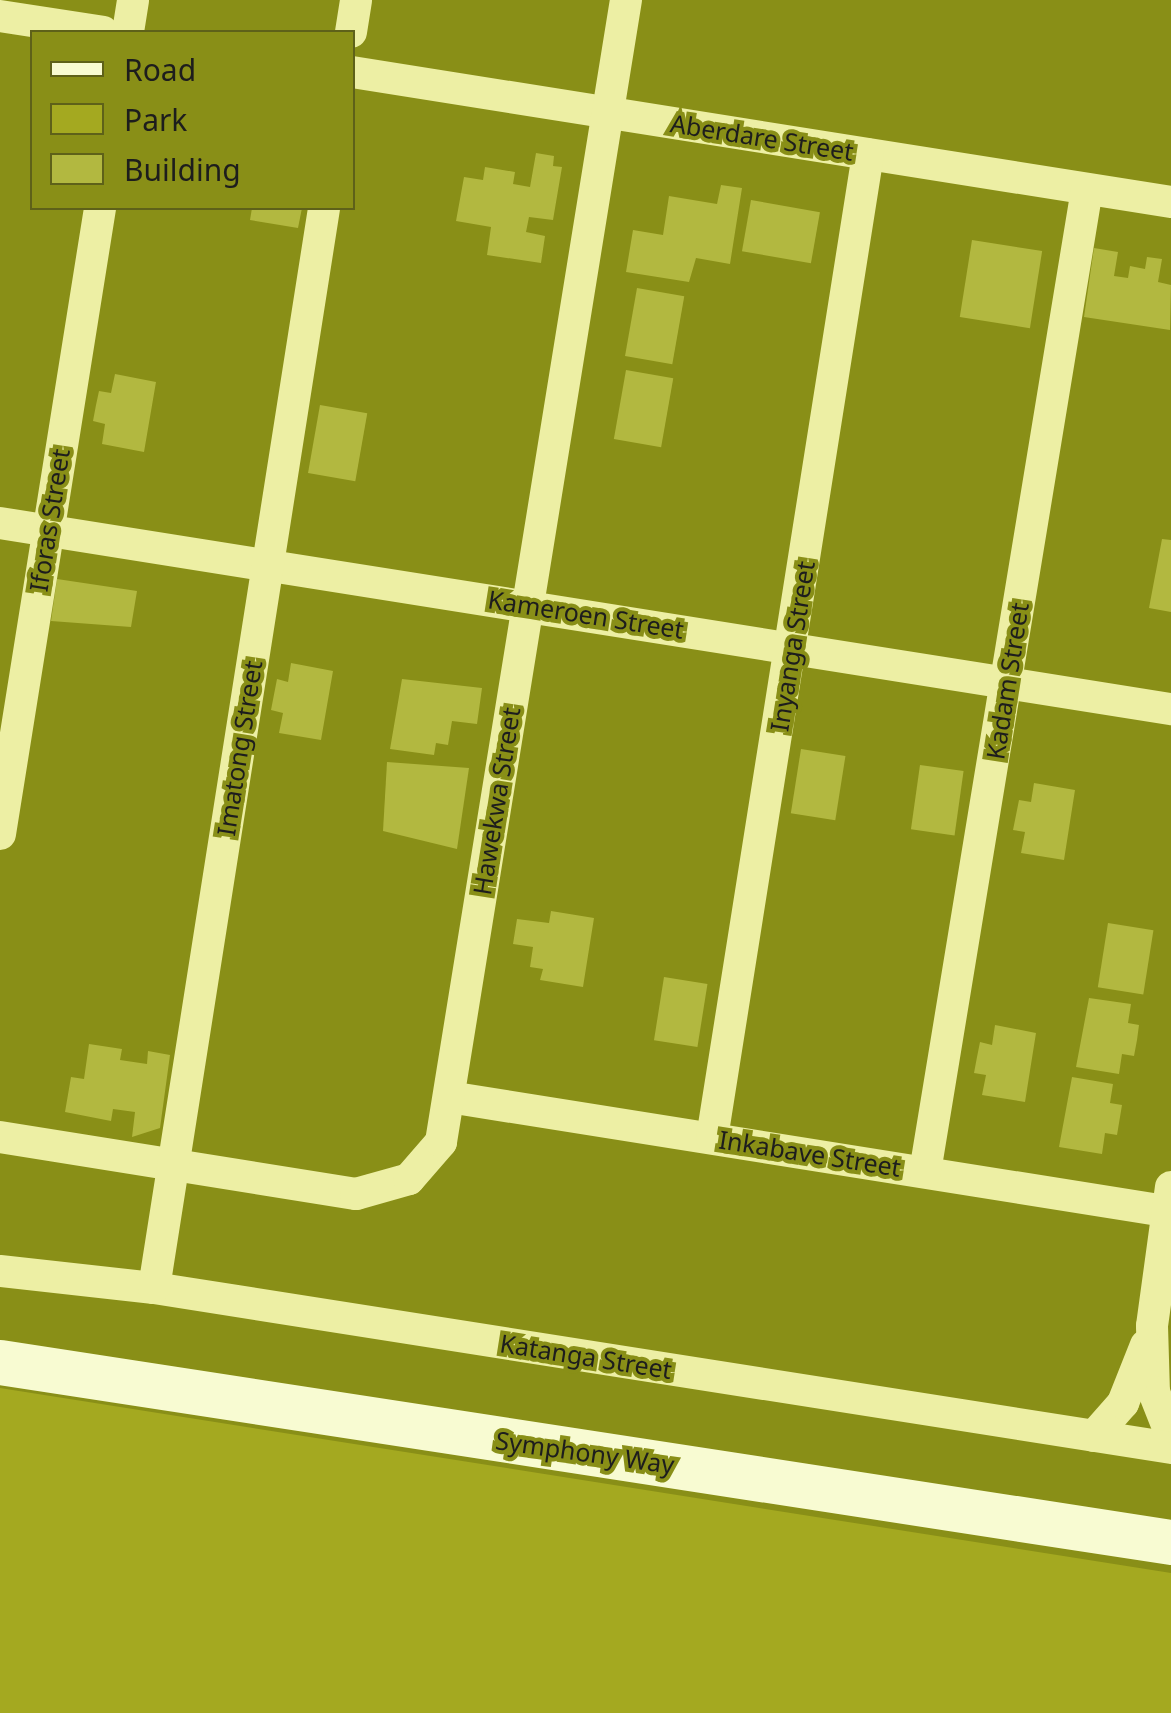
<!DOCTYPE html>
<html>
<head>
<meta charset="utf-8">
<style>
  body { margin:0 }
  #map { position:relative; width:1171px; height:1713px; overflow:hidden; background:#898f17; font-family:"Noto Sans",sans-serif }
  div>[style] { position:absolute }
  .green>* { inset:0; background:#a4a920 }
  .building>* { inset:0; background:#b2b840; transform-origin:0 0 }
  .street>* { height:32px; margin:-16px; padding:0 16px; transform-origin:16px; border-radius:16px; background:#edefa4 }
  .secondary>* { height:45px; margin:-22.5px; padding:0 22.5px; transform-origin:22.5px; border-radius:22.5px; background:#f8fbd2 }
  span { translate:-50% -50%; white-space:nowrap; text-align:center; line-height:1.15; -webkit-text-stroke:8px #898f17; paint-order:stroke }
  .street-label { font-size:25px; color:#1d1d1d }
  .legend { position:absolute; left:30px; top:30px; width:325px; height:180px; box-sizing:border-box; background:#898f17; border:2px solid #5e6119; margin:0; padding:12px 18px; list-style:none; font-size:30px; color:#1d1d1d }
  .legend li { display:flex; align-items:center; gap:20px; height:50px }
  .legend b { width:50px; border:2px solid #5e6119 }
</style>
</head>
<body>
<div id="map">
  <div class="green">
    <div style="clip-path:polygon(0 1388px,1171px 1573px,1171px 1713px,0 1713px)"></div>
  </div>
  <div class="building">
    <div style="clip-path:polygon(536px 153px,554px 156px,553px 166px,562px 167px,553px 220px,529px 217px,526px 232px,545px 236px,541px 263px,487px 255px,491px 227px,456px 221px,464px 177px,483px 180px,485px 167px,515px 172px,513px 184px,530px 187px)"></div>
    <div style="clip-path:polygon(721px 185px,742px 188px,730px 264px,696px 258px,689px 282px,626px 272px,633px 230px,663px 235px,669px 196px,717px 204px)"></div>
    <div style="left:751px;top:200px;width:70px;height:52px;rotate:10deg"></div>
    <div style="clip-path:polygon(252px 208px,302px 208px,298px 228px,250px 220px)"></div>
    <div style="left:972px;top:240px;width:71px;height:78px;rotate:9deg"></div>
    <div style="clip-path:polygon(1094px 248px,1118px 252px,1114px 276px,1128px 278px,1130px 266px,1145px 269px,1147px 257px,1162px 259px,1158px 282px,1171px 285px,1170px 330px,1084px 317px)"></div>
    <div style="left:637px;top:288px;width:48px;height:69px;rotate:10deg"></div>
    <div style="left:626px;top:370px;width:48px;height:70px;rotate:10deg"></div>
    <div style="clip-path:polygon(115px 374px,156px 382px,144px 452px,102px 444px,105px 424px,93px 421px,96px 405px,99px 391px,111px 393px)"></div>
    <div style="left:320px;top:405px;width:48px;height:69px;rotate:10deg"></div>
    <div style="clip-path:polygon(1162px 539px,1171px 540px,1171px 612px,1149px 608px)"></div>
    <div style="clip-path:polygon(57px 579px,137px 591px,131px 627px,51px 621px)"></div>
    <div style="clip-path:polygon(291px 663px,333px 671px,321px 740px,279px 733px,283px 713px,271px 710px,277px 679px,288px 682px)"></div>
    <div style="clip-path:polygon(402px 679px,482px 688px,477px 724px,452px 721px,448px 745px,436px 743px,434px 755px,390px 749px)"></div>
    <div style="left:801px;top:749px;width:45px;height:65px;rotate:9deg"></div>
    <div style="clip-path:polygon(387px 762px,469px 768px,457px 849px,383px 831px)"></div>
    <div style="left:920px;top:765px;width:44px;height:65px;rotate:8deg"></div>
    <div style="clip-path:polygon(1034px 783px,1075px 790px,1064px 860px,1021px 853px,1025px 832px,1013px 830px,1019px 800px,1031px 802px)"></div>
    <div style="clip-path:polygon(551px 911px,594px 918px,583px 987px,540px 980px,543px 969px,530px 967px,533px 947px,513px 944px,517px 919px,549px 923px)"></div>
    <div style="left:1108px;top:923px;width:46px;height:65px;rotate:9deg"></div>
    <div style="left:664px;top:977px;width:44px;height:64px;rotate:9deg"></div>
    <div style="clip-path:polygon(1089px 998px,1131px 1004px,1128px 1023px,1139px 1025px,1137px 1040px,1134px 1056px,1122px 1054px,1119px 1074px,1076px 1067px)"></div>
    <div style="clip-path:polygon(995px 1025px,1036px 1033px,1025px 1102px,982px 1095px,986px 1075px,974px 1073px,977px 1057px,980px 1042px,992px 1045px)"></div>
    <div style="clip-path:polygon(89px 1044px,122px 1049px,120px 1060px,147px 1064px,148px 1051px,170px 1055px,160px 1128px,132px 1137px,135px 1112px,113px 1109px,111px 1121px,65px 1112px,71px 1077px,84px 1079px)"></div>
    <div style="clip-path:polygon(1072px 1077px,1113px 1084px,1110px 1103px,1122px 1105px,1117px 1135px,1105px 1133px,1102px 1154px,1059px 1147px)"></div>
  </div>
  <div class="street">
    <div style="left:0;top:16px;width:104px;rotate:8.8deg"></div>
    <div style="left:128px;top:32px;width:32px;rotate:-81deg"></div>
    <div style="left:351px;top:32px;width:32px;rotate:-81deg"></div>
    <div style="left:352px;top:72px;width:829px;rotate:9.02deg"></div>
    <div style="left:0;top:523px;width:1186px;rotate:9.03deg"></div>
    <div style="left:0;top:834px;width:634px;rotate:-80.92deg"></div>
    <div style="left:449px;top:1097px;width:731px;rotate:9.05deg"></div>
    <div style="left:0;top:1137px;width:361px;rotate:9.1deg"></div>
    <div style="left:356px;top:1194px;width:55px;rotate:-15.8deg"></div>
    <div style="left:409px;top:1179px;width:49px;rotate:-49.1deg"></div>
    <div style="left:441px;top:1142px;width:1157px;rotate:-80.8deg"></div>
    <div style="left:712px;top:1138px;width:996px;rotate:-80.99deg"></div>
    <div style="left:925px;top:1172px;width:996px;rotate:-80.64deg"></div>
    <div style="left:1171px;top:1187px;width:140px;rotate:97.8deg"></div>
    <div style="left:1152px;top:1326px;width:66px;rotate:88.3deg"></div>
    <div style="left:1154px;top:1392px;width:46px;rotate:68.4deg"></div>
    <div style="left:0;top:1271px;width:155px;rotate:6.3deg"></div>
    <div style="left:154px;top:1288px;width:1030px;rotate:8.94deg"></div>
    <div style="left:154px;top:1288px;width:1093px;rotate:-81.05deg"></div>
    <div style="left:1094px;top:1436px;width:44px;rotate:-48.7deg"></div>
    <div style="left:1123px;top:1403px;width:62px;rotate:-68.4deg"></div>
  </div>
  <div class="secondary">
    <div style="left:0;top:1362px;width:1185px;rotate:8.74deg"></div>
  </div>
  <div class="street-label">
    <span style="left:762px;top:137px;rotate:9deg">Aberdare Street</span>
    <span style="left:49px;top:520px;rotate:-81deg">Iforas Street</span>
    <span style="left:586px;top:614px;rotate:9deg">Kameroen Street</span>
    <span style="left:792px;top:646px;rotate:-81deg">Inyanga Street</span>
    <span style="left:1007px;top:681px;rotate:-81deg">Kadam Street</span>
    <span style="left:239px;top:748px;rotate:-81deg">Imatong Street</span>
    <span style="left:496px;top:801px;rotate:-81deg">Hawekwa Street</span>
    <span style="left:810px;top:1153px;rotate:9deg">Inkabave Street</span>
    <span style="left:586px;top:1356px;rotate:9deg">Katanga Street</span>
    <span style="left:585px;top:1452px;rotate:8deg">Symphony Way</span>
  </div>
  <ul class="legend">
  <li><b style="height:12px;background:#f8fbd2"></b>Road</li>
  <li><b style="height:28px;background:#a4a920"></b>Park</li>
  <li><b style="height:28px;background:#b2b840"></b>Building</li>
  </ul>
</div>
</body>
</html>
